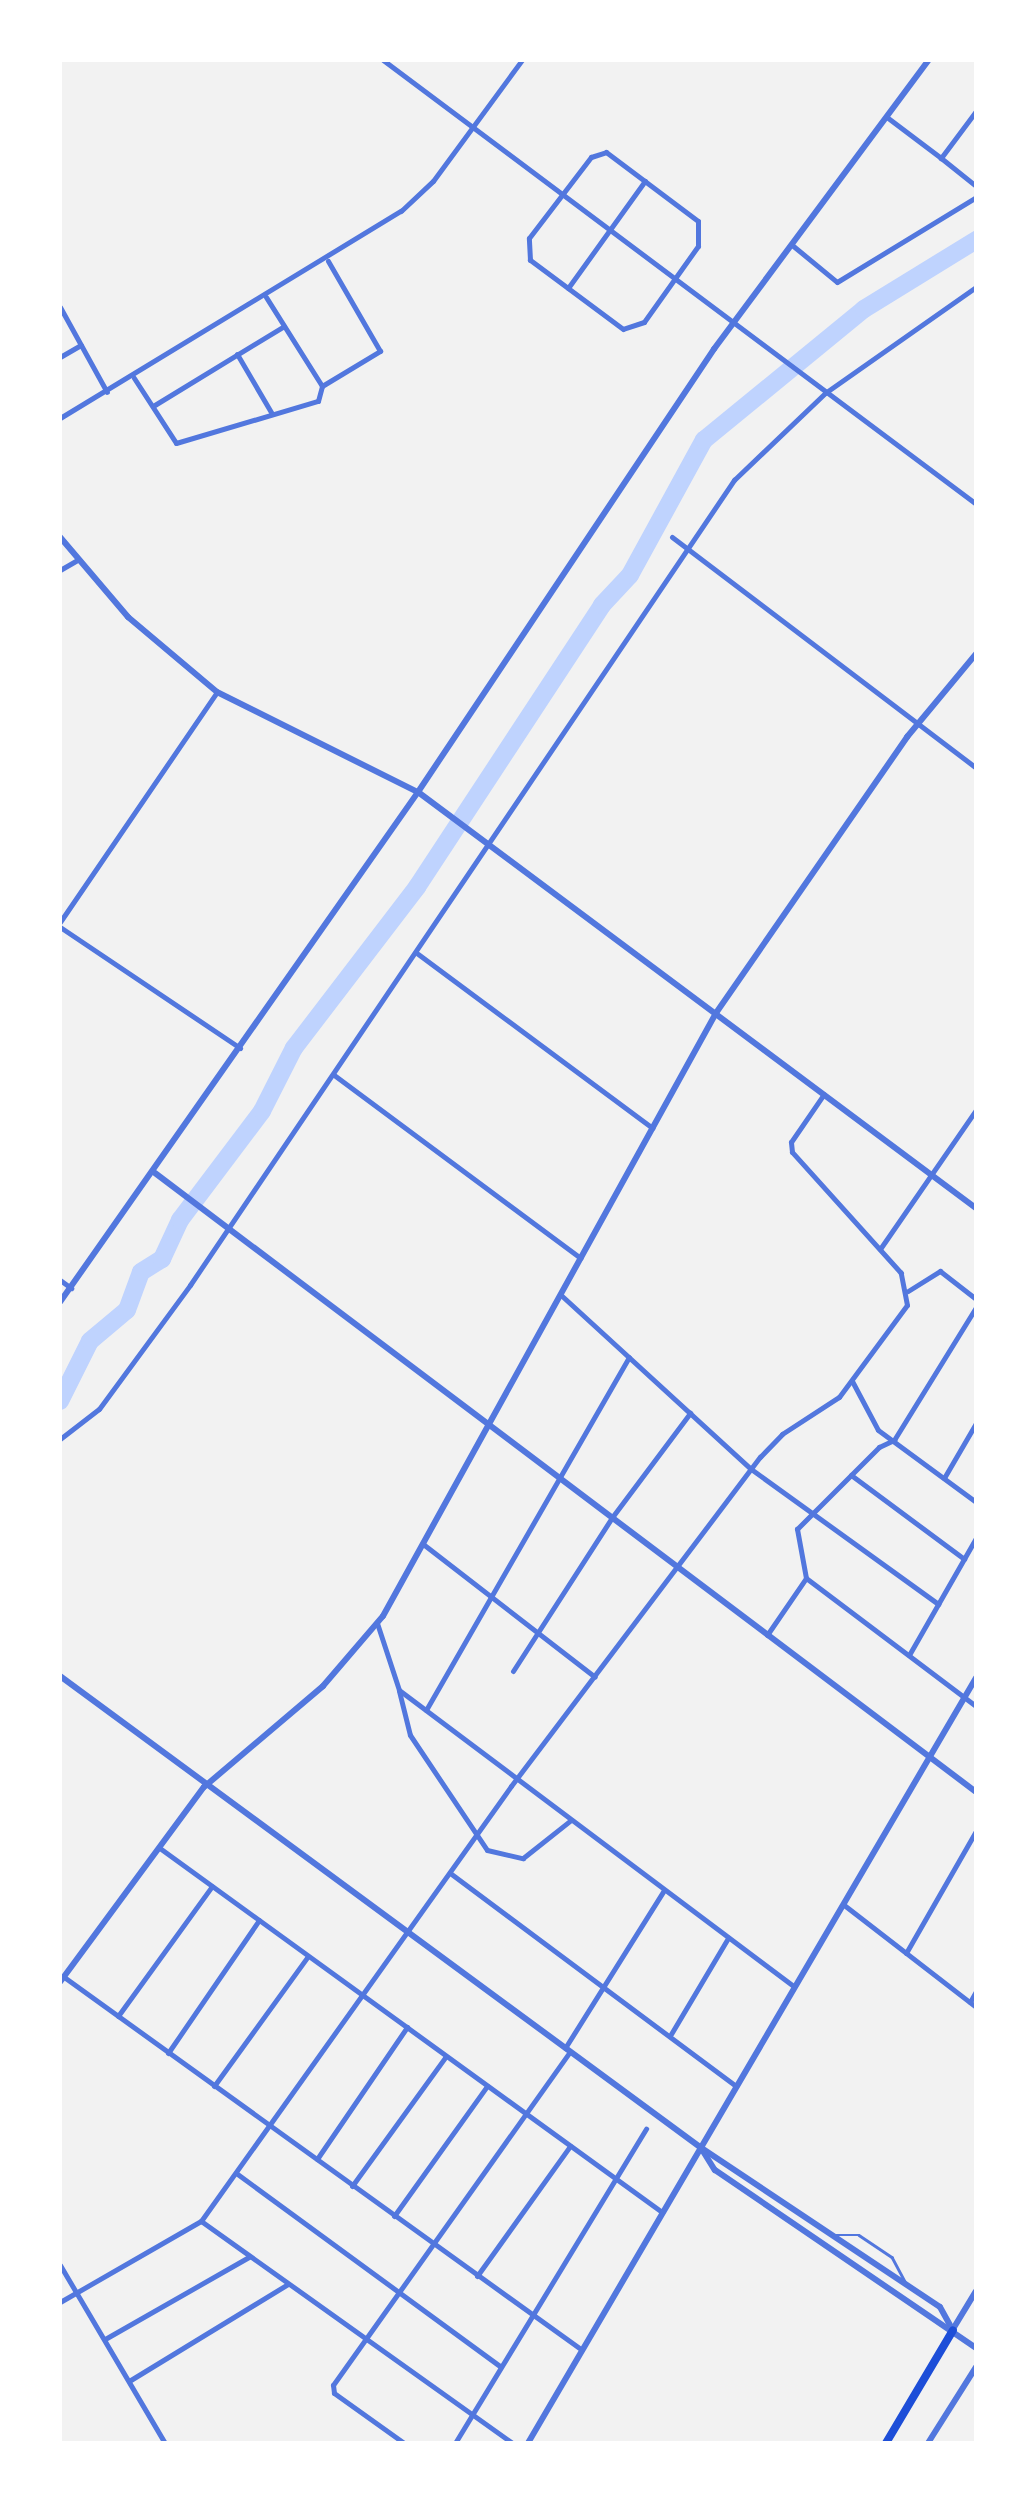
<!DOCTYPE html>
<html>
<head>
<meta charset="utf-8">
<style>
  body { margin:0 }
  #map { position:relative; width:1036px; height:2503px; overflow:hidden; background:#f2f2f2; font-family:Inter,sans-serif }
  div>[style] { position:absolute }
  .river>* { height:18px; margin:-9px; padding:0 9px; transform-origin:9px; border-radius:9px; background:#bfd3fe }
  .service>* { height:2.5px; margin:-1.25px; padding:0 1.25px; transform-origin:1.25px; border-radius:1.25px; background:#5277de }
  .minor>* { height:5px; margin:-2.5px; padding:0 2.5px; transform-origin:2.5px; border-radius:2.5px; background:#5277de }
  .tertiary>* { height:6px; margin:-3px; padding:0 3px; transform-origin:3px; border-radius:3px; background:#5277de }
  .secondary>* { height:8px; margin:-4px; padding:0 4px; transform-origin:4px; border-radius:4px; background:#1d4ed8 }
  span { translate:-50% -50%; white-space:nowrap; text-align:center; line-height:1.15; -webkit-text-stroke:10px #fff; paint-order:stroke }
  .frame { position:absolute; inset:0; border:62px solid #fff; pointer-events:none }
</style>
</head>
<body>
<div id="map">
  <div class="river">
    <div style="left:60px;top:1401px;width:67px;rotate:-63.4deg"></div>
    <div style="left:90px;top:1341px;width:48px;rotate:-40deg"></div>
    <div style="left:127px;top:1310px;width:40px;rotate:-69.8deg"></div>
    <div style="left:141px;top:1272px;width:25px;rotate:-32deg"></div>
    <div style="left:162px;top:1259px;width:43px;rotate:-65.2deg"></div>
    <div style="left:180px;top:1220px;width:136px;rotate:-53deg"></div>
    <div style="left:262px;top:1111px;width:71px;rotate:-63.1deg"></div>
    <div style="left:294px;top:1048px;width:203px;rotate:-52.6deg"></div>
    <div style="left:417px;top:887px;width:337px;rotate:-56.7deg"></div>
    <div style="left:602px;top:605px;width:41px;rotate:-47deg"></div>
    <div style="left:630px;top:575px;width:154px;rotate:-61.3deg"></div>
    <div style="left:704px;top:440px;width:207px;rotate:-39.3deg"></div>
    <div style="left:864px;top:309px;width:132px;rotate:-31.6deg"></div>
  </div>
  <div class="service">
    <div style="left:836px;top:2235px;width:23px"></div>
    <div style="left:859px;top:2235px;width:40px;rotate:34deg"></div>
    <div style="left:892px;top:2257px;width:27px;rotate:62deg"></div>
  </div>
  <div class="minor">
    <div style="left:383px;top:60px;width:741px;rotate:36.82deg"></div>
    <div style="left:976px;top:111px;width:59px;rotate:126.7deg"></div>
    <div style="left:941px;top:158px;width:45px;rotate:38.7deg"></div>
    <div style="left:888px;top:118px;width:66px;rotate:37deg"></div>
    <div style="left:606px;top:152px;width:115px;rotate:36.9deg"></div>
    <div style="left:698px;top:221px;width:25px;rotate:90deg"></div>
    <div style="left:698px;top:246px;width:93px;rotate:125.4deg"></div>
    <div style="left:644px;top:322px;width:22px;rotate:162deg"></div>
    <div style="left:623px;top:329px;width:116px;rotate:-143.4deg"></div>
    <div style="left:530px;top:260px;width:22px;rotate:-93deg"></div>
    <div style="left:529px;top:238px;width:102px;rotate:-52.6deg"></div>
    <div style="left:591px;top:157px;width:16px;rotate:-18deg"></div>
    <div style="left:792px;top:245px;width:58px;rotate:39.4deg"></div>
    <div style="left:837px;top:282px;width:163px;rotate:-31.4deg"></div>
    <div style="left:568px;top:288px;width:132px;rotate:-54.3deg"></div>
    <div style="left:60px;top:307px;width:97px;rotate:61.1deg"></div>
    <div style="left:237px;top:354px;width:69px;rotate:59.7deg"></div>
    <div style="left:60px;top:357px;width:24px;rotate:-30deg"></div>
    <div style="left:134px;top:378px;width:77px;rotate:57.1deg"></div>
    <div style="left:176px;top:443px;width:148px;rotate:-16.5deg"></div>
    <div style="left:318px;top:401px;width:16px;rotate:-75deg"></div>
    <div style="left:322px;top:386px;width:105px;rotate:-122.2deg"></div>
    <div style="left:322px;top:386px;width:68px;rotate:-31.1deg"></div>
    <div style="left:380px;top:351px;width:104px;rotate:-120deg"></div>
    <div style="left:153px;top:406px;width:153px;rotate:-31.4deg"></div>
    <div style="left:60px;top:418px;width:399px;rotate:-31.3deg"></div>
    <div style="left:401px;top:211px;width:44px;rotate:-43.2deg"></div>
    <div style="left:433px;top:181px;width:150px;rotate:-53.7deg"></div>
    <div style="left:672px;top:537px;width:382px;rotate:37.2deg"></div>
    <div style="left:60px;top:570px;width:20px;rotate:-30deg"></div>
    <div style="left:60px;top:922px;width:278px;rotate:-55.7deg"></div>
    <div style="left:60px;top:927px;width:217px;rotate:33.9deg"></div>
    <div style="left:418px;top:954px;width:292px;rotate:36.6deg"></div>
    <div style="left:334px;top:1075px;width:307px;rotate:36.6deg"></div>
    <div style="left:880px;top:1249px;width:169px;rotate:-55.4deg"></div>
    <div style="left:60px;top:1280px;width:14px;rotate:36deg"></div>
    <div style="left:908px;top:1291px;width:38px;rotate:-32deg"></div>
    <div style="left:940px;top:1271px;width:46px;rotate:37.9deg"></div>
    <div style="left:562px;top:1296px;width:256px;rotate:42.5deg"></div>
    <div style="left:751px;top:1469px;width:231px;rotate:35.8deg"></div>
    <div style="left:852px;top:1381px;width:55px;rotate:62deg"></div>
    <div style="left:878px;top:1430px;width:122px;rotate:36.3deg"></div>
    <div style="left:60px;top:1439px;width:49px;rotate:-37.6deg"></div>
    <div style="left:99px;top:1409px;width:154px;rotate:-53.7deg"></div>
    <div style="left:190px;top:1285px;width:972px;rotate:-55.95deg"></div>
    <div style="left:734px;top:480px;width:126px;rotate:-43.7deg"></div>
    <div style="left:825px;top:393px;width:184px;rotate:-35.1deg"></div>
    <div style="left:851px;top:1475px;width:141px;rotate:36.6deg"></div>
    <div style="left:944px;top:1478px;width:64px;rotate:-59.8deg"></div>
    <div style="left:423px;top:1544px;width:217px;rotate:37.7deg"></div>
    <div style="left:806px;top:1578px;width:213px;rotate:37deg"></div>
    <div style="left:377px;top:1623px;width:71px;rotate:71.8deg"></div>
    <div style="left:399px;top:1690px;width:494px;rotate:36.9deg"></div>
    <div style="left:767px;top:1635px;width:69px;rotate:-55.6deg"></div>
    <div style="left:806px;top:1578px;width:50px;rotate:-100.4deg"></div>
    <div style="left:797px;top:1529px;width:116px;rotate:-45deg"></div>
    <div style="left:879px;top:1447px;width:17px;rotate:-25deg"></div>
    <div style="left:894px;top:1440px;width:156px;rotate:-58.3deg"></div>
    <div style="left:909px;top:1655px;width:135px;rotate:-60.2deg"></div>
    <div style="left:513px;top:1671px;width:184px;rotate:-57.2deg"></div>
    <div style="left:613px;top:1516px;width:129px;rotate:-53.2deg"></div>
    <div style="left:399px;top:1691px;width:45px;rotate:76deg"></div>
    <div style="left:410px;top:1735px;width:138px;rotate:56.2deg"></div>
    <div style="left:487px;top:1850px;width:37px;rotate:13deg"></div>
    <div style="left:523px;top:1858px;width:61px;rotate:-38.4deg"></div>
    <div style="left:426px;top:1710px;width:407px;rotate:-60.1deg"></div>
    <div style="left:161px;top:1849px;width:619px;rotate:35.93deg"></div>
    <div style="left:450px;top:1873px;width:357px;rotate:36.7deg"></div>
    <div style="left:844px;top:1905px;width:167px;rotate:37.7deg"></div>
    <div style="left:906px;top:1953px;width:141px;rotate:-60.2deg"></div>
    <div style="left:64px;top:1977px;width:638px;rotate:35.76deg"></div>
    <div style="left:970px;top:2002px;width:13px;rotate:-61deg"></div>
    <div style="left:118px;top:2016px;width:160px;rotate:-54.1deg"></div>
    <div style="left:671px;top:2034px;width:112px;rotate:-59.3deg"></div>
    <div style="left:565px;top:2048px;width:186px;rotate:-57.9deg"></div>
    <div style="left:168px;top:2053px;width:161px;rotate:-55.6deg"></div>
    <div style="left:214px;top:2086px;width:160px;rotate:-54.1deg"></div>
    <div style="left:317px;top:2159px;width:160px;rotate:-55.7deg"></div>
    <div style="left:236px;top:2173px;width:327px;rotate:36.2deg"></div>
    <div style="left:352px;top:2186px;width:160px;rotate:-54.1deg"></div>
    <div style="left:394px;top:2216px;width:160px;rotate:-54.4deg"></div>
    <div style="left:201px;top:2221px;width:382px;rotate:35.5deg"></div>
    <div style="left:60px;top:2265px;width:207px;rotate:59.5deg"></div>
    <div style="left:477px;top:2276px;width:160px;rotate:-54.4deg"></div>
    <div style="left:60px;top:2302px;width:163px;rotate:-29.9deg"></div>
    <div style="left:201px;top:2221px;width:534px;rotate:-54.52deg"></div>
    <div style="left:511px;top:1786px;width:413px;rotate:-52.9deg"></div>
    <div style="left:760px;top:1457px;width:32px;rotate:-46deg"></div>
    <div style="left:782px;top:1434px;width:68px;rotate:-33deg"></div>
    <div style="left:839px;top:1397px;width:114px;rotate:-53.5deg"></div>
    <div style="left:907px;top:1305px;width:33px;rotate:-101deg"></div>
    <div style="left:901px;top:1273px;width:163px;rotate:-132deg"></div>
    <div style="left:792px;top:1152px;width:10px;rotate:-96deg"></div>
    <div style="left:791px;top:1142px;width:58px;rotate:-55.5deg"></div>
    <div style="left:105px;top:2339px;width:166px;rotate:-29.7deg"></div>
    <div style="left:129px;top:2381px;width:186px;rotate:-31.4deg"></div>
    <div style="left:404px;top:2443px;width:86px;rotate:-144.5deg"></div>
    <div style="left:334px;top:2393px;width:8px;rotate:-97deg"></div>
    <div style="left:333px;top:2385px;width:409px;rotate:-54.6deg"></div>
    <div style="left:455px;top:2443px;width:368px;rotate:-58.7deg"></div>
  </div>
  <div class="tertiary">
    <div style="left:60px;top:537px;width:105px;rotate:49.6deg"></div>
    <div style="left:128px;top:617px;width:116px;rotate:40.1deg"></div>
    <div style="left:217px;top:692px;width:225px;rotate:26.5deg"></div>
    <div style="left:418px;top:792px;width:696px;rotate:36.71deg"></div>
    <div style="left:155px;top:1173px;width:1028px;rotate:37.01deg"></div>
    <div style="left:60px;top:1302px;width:623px;rotate:-54.93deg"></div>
    <div style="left:418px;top:792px;width:533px;rotate:-56.25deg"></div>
    <div style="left:714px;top:349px;width:360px;rotate:-53.4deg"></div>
    <div style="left:60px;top:1676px;width:795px;rotate:36.35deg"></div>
    <div style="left:700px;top:2147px;width:288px;rotate:33.7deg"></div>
    <div style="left:940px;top:2307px;width:26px;rotate:61deg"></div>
    <div style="left:60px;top:1982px;width:242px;rotate:-53.6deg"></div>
    <div style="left:204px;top:1787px;width:156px;rotate:-40.3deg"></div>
    <div style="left:323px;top:1686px;width:92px;rotate:-49.4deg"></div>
    <div style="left:383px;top:1616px;width:689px;rotate:-61.09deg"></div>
    <div style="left:716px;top:1013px;width:336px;rotate:-55.3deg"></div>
    <div style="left:907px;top:737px;width:108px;rotate:-50.3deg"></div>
    <div style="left:701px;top:2148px;width:26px;rotate:58deg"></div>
    <div style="left:715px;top:2170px;width:316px;rotate:34.3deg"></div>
    <div style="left:953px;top:2329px;width:44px;rotate:-58.8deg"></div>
    <div style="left:528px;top:2443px;width:887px;rotate:-59.65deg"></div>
    <div style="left:928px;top:2443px;width:90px;rotate:-57.7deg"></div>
  </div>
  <div class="secondary">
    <div style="left:886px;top:2443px;width:131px;rotate:-59.3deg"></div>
  </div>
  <div class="frame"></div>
</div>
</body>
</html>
